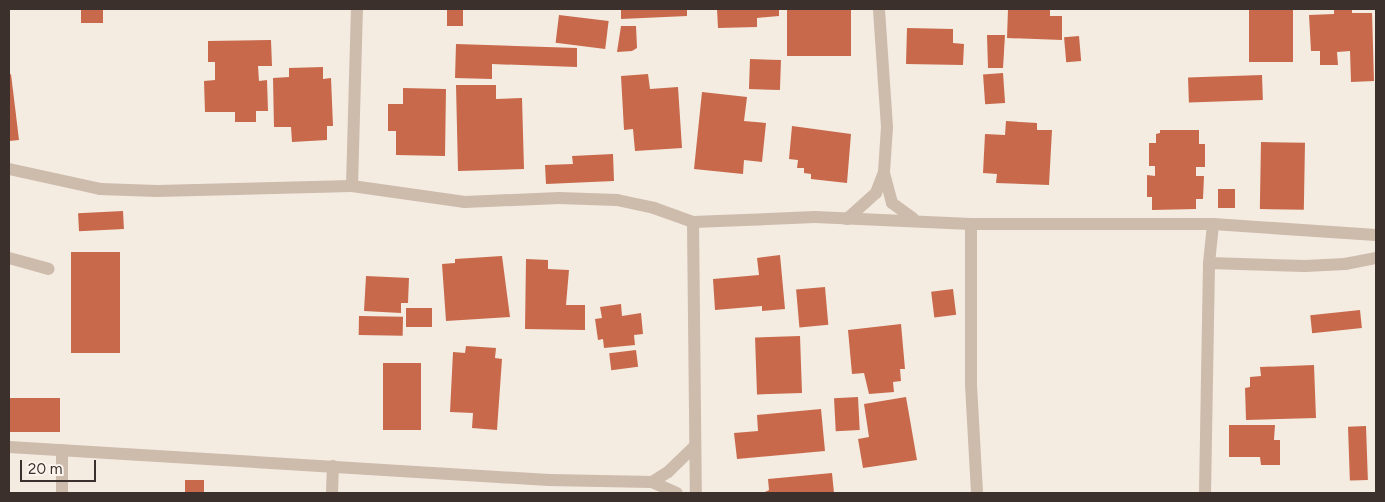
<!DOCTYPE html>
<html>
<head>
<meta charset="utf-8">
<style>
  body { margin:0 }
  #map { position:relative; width:1385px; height:502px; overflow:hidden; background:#f4ebe1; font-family:Figtree,sans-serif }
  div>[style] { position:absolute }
  .building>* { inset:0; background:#c8694b; transform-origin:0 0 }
  .service>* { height:12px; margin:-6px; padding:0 6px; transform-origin:6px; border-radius:6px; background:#cdbbac }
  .minor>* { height:12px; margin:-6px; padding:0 6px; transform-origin:6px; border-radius:6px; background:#cdbbac }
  span { translate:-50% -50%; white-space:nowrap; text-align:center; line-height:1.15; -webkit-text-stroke:4px #fbf5ee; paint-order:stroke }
  .frame { position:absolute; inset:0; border:10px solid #3b302b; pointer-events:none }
  .scale { position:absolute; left:20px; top:460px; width:76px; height:22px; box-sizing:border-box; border:2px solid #3b302b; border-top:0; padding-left:6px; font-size:15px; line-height:18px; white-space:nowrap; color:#3b302b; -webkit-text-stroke:4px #fbf5ee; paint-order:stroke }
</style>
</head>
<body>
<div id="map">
  <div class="building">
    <div style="left:81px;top:9px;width:22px;height:14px"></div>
    <div style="left:447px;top:9px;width:16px;height:17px"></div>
    <div style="clip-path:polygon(621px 9px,687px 9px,687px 16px,621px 19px)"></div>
    <div style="clip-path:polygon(717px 9px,779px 9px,779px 16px,757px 18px,757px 27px,718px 28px)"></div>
    <div style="left:787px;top:9px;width:64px;height:47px"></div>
    <div style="clip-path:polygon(1008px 9px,1050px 9px,1050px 16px,1062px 16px,1062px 40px,1007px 38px)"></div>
    <div style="left:1249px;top:9px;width:44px;height:53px"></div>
    <div style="clip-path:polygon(1334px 9px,1352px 9px,1352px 13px,1372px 13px,1374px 81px,1351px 82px,1350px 51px,1337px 52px,1338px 65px,1320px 65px,1320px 51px,1311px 51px,1309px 15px,1334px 14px)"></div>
    <div style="left:559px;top:15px;width:50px;height:28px;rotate:7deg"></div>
    <div style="clip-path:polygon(621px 26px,636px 26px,637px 48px,632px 51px,617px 52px)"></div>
    <div style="clip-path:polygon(907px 28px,953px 29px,953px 43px,964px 44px,963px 65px,906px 64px)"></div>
    <div style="clip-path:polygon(987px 35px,1005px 35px,1003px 68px,988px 68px)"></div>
    <div style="left:1079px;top:36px;width:25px;height:15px;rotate:85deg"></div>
    <div style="clip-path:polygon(271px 40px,272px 66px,258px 66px,259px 81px,267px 80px,268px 111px,256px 111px,256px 122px,235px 122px,235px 112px,205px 112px,204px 81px,215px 80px,215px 62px,208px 62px,208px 41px)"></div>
    <div style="clip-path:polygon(456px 44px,577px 48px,577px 67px,492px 64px,492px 79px,455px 78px)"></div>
    <div style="left:750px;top:59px;width:31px;height:30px;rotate:2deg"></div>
    <div style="clip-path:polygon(323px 67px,323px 79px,331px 78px,333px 126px,327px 126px,327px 140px,292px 142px,291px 127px,274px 127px,273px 78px,289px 77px,289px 68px)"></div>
    <div style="left:1003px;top:73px;width:30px;height:20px;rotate:86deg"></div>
    <div style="clip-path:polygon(11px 74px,19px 140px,9px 141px,9px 75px)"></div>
    <div style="clip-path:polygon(648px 74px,650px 89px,678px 87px,682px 148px,635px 151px,633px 129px,624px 130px,621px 76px)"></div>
    <div style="left:1262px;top:75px;width:25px;height:74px;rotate:88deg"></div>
    <div style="clip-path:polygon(456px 85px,496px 85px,496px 99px,522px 98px,524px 169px,458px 171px)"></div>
    <div style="clip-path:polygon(403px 88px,446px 89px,445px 156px,396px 155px,396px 131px,388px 131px,388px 104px,403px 104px)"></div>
    <div style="clip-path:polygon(702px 92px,747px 97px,744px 121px,766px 123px,762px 162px,744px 160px,743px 174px,694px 169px)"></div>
    <div style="clip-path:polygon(1006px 121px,1037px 123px,1037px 130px,1052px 130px,1049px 185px,996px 183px,997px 174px,983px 173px,985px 134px,1005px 135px)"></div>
    <div style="clip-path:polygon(792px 126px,851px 134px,847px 183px,811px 179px,811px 174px,804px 173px,804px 168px,797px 168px,798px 160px,789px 159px)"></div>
    <div style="clip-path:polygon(1160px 130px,1199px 130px,1199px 144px,1205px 144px,1205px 167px,1196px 167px,1196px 176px,1204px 176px,1203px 199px,1196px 199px,1196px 209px,1152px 210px,1152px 197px,1147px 197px,1147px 175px,1155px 176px,1155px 166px,1149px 166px,1149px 143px,1156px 143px,1156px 134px,1160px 133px)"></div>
    <div style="left:1261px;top:142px;width:44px;height:67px;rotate:1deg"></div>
    <div style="clip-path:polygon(613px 154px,614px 181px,546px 184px,545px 165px,573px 164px,572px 156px)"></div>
    <div style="left:1218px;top:189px;width:17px;height:19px"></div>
    <div style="left:123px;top:211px;width:18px;height:45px;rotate:87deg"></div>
    <div style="left:71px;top:252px;width:49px;height:101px"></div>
    <div style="clip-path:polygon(780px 255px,785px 309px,762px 311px,762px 306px,715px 310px,713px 279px,759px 275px,757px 258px)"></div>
    <div style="clip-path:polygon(502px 256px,510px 317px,446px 321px,442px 264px,455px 263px,455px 259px)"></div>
    <div style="clip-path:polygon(526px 259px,548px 260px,548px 269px,569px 270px,566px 305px,585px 305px,585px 330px,525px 329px)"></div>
    <div style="clip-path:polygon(366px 276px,409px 278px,408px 303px,401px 303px,401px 313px,364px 311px)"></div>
    <div style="left:825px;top:287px;width:38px;height:29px;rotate:85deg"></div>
    <div style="left:953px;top:289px;width:26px;height:22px;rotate:83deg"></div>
    <div style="clip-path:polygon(621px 304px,622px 316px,641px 313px,643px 334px,634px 335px,635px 345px,604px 348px,603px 339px,598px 340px,595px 319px,602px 318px,600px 307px)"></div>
    <div style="left:406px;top:308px;width:26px;height:19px"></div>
    <div style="left:1360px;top:310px;width:18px;height:50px;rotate:84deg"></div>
    <div style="left:359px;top:316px;width:44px;height:19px;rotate:1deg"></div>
    <div style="clip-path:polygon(901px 324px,905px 369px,900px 369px,901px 381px,893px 382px,894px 392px,869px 394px,864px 373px,852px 374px,848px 330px)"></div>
    <div style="left:800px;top:336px;width:57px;height:45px;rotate:88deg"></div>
    <div style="clip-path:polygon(466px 346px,496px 348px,495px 358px,502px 359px,497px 430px,472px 428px,473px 413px,450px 412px,453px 352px,465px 353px)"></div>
    <div style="left:636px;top:350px;width:17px;height:27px;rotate:83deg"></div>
    <div style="left:383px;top:363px;width:38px;height:67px"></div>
    <div style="clip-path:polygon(1314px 365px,1316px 418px,1246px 420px,1245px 388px,1250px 387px,1250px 377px,1261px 376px,1260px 367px)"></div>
    <div style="left:858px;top:397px;width:33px;height:24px;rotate:87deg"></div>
    <div style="clip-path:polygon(906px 397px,917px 460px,863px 468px,858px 439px,869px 437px,864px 404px)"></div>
    <div style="left:9px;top:398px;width:51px;height:34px"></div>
    <div style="clip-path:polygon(821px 409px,825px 451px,737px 459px,734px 433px,758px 431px,757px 415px)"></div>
    <div style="clip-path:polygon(1229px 425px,1275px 425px,1274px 440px,1280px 440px,1280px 465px,1261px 465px,1260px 457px,1229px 457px)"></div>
    <div style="left:1366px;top:426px;width:54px;height:18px;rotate:88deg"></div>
    <div style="clip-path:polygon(832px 473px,834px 493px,763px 493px,769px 490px,768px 479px)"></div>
    <div style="left:185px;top:480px;width:19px;height:13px"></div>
  </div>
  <div class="service">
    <div style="left:9px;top:258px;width:41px;rotate:15.4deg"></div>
  </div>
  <div class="minor">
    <div style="left:9px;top:169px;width:93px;rotate:12.4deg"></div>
    <div style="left:100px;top:189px;width:57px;rotate:2deg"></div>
    <div style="left:157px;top:191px;width:195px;rotate:-1.5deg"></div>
    <div style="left:352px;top:186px;width:114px;rotate:8.1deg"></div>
    <div style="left:465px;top:202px;width:94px;rotate:-2.4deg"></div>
    <div style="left:559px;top:198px;width:58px;rotate:2deg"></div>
    <div style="left:617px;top:200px;width:38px;rotate:12deg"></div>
    <div style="left:654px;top:208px;width:41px;rotate:19.7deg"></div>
    <div style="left:693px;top:222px;width:122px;rotate:-2.3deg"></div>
    <div style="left:815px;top:217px;width:156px;rotate:2.6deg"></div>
    <div style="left:971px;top:224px;width:242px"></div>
    <div style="left:1213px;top:224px;width:163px;rotate:3.9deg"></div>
    <div style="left:884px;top:173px;width:31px;rotate:75deg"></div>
    <div style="left:892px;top:203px;width:26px;rotate:36deg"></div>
    <div style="left:352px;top:186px;width:177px;rotate:-88.4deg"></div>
    <div style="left:847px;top:219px;width:39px;rotate:-42deg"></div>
    <div style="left:876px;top:193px;width:22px;rotate:-69deg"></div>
    <div style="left:884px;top:172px;width:45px;rotate:-86.2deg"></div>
    <div style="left:887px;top:127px;width:118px;rotate:-93.9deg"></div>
    <div style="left:693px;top:222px;width:271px;rotate:89.4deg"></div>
    <div style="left:971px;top:224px;width:161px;rotate:90deg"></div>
    <div style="left:971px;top:385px;width:108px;rotate:86.8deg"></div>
    <div style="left:1209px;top:263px;width:96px;rotate:1.8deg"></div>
    <div style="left:1305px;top:266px;width:40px;rotate:-2.9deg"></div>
    <div style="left:1345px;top:264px;width:32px;rotate:-11deg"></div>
    <div style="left:9px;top:447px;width:541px;rotate:3.5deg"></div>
    <div style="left:549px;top:480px;width:103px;rotate:1.1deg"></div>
    <div style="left:652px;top:482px;width:19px;rotate:-32deg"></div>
    <div style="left:668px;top:472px;width:37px;rotate:-44deg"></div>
    <div style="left:652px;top:482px;width:27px;rotate:24deg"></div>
    <div style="left:62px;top:493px;width:43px;rotate:-90deg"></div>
    <div style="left:332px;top:493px;width:27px;rotate:-88deg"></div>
    <div style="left:1205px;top:493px;width:230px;rotate:-89deg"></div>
    <div style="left:1209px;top:263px;width:39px;rotate:-84deg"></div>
  </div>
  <div class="frame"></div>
  <div class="scale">20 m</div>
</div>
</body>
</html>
